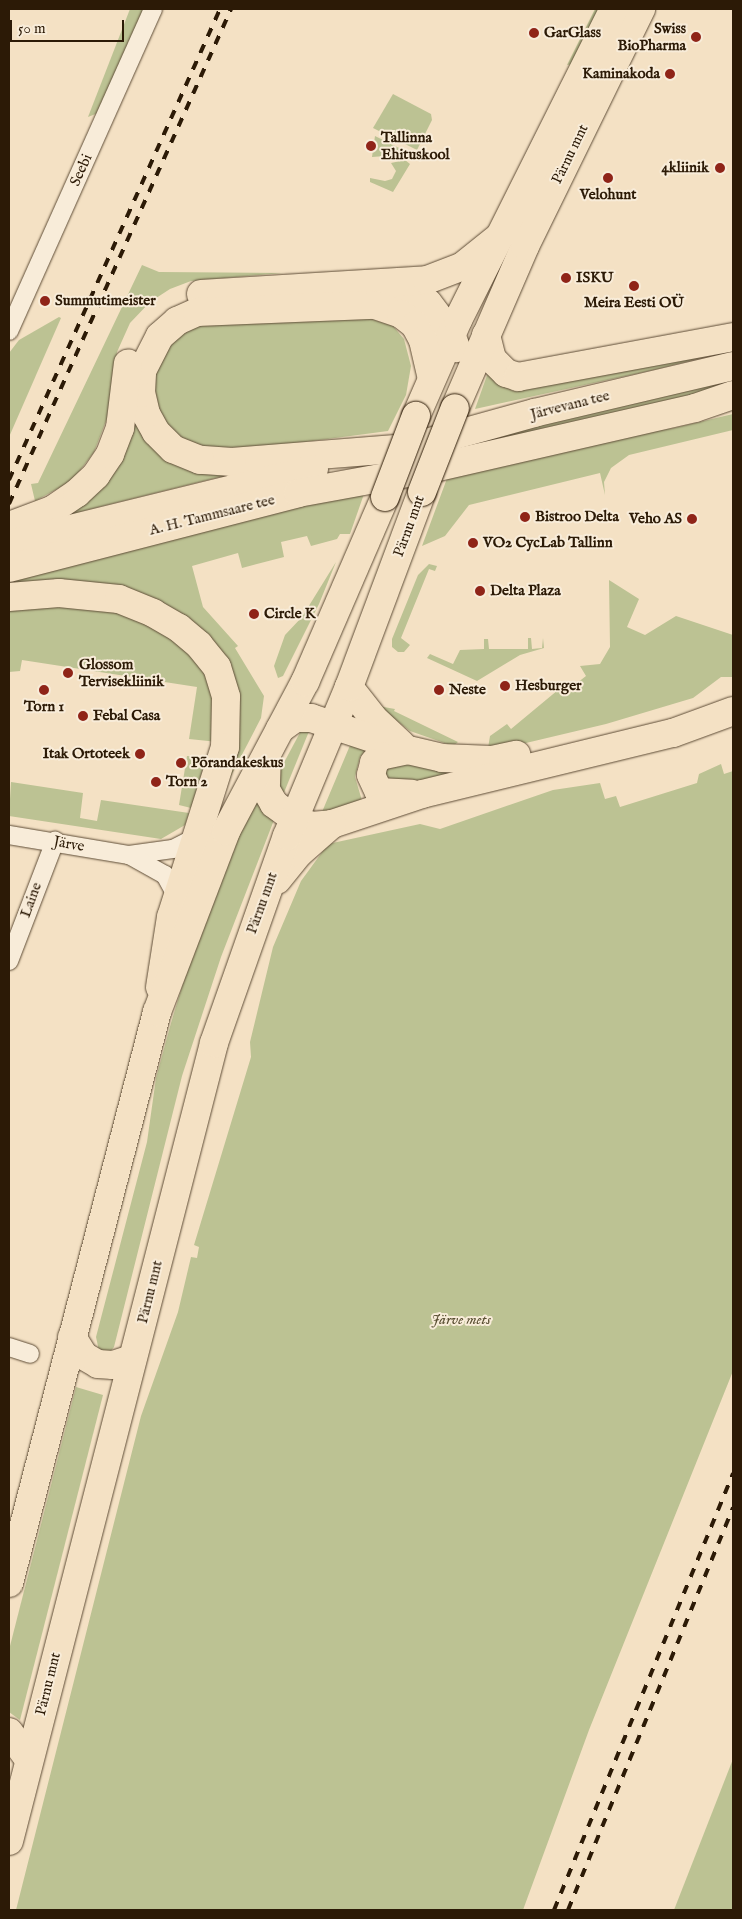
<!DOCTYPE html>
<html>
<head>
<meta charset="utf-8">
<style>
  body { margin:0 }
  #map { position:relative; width:742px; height:1919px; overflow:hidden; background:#f4e1c4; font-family:"IM FELL English",serif }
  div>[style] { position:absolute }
  .green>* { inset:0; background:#bcc293 }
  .roads { filter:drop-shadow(0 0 1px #5e4c36) drop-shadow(0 0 1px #5e4c36) }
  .minor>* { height:18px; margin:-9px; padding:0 9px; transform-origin:9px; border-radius:9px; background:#f8ecd9 }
  .primary>* { height:28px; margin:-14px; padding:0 14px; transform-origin:14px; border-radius:14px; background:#f4e1c4 }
  .trunk>* { height:28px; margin:-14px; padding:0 14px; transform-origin:14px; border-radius:14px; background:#f4e1c4 }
  .rail>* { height:4px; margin-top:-2px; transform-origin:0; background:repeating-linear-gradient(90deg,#2c1a06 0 9px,transparent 0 18px) }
  .bridges { filter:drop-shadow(0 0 1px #2c1a06) drop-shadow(0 0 1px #2c1a06) }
  .trunk-bridge>* { height:28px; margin:-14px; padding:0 14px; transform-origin:14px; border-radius:14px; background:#f4e1c4 }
  .dots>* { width:14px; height:14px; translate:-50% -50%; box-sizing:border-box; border:2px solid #f8ecd9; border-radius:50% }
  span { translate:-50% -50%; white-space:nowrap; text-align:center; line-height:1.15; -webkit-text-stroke:4px #f8ecd9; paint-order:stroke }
  .poi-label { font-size:15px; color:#2c1a06; font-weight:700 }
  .right { translate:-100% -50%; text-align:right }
  .left { translate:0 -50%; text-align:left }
  .street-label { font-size:15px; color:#2c1a06 }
  .park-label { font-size:15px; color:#574c30; font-style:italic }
  .frame { position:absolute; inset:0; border:10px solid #2c1a06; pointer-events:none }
  .scale { position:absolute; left:10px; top:20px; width:114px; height:22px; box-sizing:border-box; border:2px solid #2c1a06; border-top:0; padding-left:6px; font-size:15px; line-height:18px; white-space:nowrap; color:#2c1a06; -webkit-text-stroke:4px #f8ecd9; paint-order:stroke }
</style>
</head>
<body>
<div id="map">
  <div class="green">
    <div style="clip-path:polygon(130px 9px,146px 9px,98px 113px,88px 117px)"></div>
    <div style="clip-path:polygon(595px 9px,602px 9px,573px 64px,567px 65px)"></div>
    <div style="clip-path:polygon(393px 94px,431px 114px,432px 120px,417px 150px,373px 128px)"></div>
    <div style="clip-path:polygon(375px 136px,411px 154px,372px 157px)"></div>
    <div style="clip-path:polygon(405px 160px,410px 164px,393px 192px,370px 182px,370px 178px,385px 181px,392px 179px,396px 171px,391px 163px)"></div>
    <div style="clip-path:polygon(142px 265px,159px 272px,283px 273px,191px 281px,170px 289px,150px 302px,130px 323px,117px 352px,108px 416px,94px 452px,72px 481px,35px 501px,31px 484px,38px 483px)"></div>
    <div style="clip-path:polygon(59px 317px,61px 318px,9px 437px,9px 353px,19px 340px)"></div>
    <div style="clip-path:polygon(365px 317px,393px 326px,404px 339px,411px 366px,406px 395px,388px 431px,214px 454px,171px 435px,151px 399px,158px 354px,189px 324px)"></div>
    <div style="clip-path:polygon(720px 353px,658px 369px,475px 409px,490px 367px)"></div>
    <div style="clip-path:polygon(733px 378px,733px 384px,688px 396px,467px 447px,465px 441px)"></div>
    <div style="clip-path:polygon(130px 409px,153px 441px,264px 466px,87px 510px,20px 532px,48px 519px)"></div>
    <div style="clip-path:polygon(733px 414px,733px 430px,629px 455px,611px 468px,604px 482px,605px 495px,600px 473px,469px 505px,445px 536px,422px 546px,449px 473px,536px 451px,674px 428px)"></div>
    <div style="clip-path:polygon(364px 494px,350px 534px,340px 534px,337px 539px,311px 546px,307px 536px,281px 542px,284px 557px,242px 568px,238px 553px,192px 566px,203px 607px,238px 646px,235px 648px,264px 696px,261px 718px,220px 797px,234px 736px,184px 621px,9px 591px,9px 580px,303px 504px)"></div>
    <div style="clip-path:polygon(336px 562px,319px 604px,283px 676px,278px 678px,274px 666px,285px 635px,302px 617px)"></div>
    <div style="clip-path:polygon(429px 564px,437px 566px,435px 571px,429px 569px,401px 638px,410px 645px,404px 652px,398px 652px,392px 647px,392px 639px,418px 575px)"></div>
    <div style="clip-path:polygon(609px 580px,639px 599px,627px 627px,645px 635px,676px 616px,733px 635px,733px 677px,721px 677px,693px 698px,606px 724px,501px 749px,488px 748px,490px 736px,507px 724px,511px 729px,564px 685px,568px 690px,586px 676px,580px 666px,600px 664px,610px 647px)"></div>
    <div style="clip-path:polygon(103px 604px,189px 645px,216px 688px,218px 742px,189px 739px,197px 687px,22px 660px,20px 671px,9px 672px,9px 605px)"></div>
    <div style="clip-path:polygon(528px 638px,531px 638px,532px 649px,542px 648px,543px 638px,544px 648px,520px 655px,477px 681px,427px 658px,430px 654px,453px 664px,460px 650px,484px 649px,484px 639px,488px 639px,489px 649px,528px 649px)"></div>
    <div style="clip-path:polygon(378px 706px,395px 709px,394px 711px,458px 742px,453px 746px,410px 731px)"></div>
    <div style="clip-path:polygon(312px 724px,283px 795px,277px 781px,280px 770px,303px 727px)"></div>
    <div style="clip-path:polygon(351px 743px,368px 748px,360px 757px,355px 777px,363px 804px,322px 812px)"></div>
    <div style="clip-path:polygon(187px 756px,199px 757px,205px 762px,191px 808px,179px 805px)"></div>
    <div style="clip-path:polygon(392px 760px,454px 772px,456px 775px,393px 787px,383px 772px)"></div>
    <div style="clip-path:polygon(721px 764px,724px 774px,733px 771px,733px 1371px,589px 1730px,523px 1910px,16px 1910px,141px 1416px,178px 1312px,191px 1257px,197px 1258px,199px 1247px,194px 1245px,251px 1057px,250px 1042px,273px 947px,301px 881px,328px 844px,420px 824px,440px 829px,553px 790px,600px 783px,605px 799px,616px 796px,620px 807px,697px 783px,699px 774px)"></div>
    <div style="clip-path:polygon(11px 782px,83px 793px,80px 818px,97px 821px,101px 800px,189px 813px,185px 825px,161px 839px,9px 816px)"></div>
    <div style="clip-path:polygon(256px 798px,274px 820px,221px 957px,182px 1076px,114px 1347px,110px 1352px,99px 1351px,96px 1337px,147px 1142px,156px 1078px,171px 1023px,187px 970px,230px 855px)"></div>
    <div style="clip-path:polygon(76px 1387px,103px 1395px,20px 1720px,9px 1712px,9px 1650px)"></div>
    <div style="clip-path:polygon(733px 1759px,733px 1910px,674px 1910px)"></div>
  </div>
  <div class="roads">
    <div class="minor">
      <div style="left:9px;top:331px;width:353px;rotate:-65.9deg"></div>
      <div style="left:9px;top:835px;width:122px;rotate:9.5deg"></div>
      <div style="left:129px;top:855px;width:44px;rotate:-7.8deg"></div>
      <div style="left:173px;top:849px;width:22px;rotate:-27deg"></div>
      <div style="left:129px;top:855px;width:41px;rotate:29.1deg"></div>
      <div style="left:165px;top:875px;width:25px;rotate:61deg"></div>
      <div style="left:9px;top:961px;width:129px;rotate:-69deg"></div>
      <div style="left:9px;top:1347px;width:22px;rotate:18deg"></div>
    </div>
    <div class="primary">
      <div style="left:389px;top:284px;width:24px;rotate:19deg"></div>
      <div style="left:412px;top:292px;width:19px;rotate:35deg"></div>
      <div style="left:428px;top:303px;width:39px;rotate:53deg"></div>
      <div style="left:451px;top:334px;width:15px;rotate:70deg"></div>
      <div style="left:201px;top:294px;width:226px;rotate:-3.5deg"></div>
      <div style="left:427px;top:280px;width:39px;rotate:-21deg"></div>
      <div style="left:463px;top:266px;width:46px;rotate:-38.9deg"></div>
      <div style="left:486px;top:335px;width:25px;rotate:76deg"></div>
      <div style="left:492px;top:359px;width:20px;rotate:45deg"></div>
      <div style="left:506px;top:373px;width:13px;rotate:18deg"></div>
      <div style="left:518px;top:377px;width:219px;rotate:-10.5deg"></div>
      <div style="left:455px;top:408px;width:176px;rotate:-66.6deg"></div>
      <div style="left:525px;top:246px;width:264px;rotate:-63.9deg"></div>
      <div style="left:416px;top:416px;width:105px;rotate:-66.4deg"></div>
      <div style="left:458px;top:320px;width:348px;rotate:-63.4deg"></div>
      <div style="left:408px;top:448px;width:177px;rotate:175.5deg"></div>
      <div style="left:232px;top:462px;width:32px;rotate:-176deg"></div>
      <div style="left:200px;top:460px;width:29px;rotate:-158deg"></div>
      <div style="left:173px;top:449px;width:24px;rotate:-135deg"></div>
      <div style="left:156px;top:432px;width:21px;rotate:-119deg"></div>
      <div style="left:146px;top:414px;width:22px;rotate:-103deg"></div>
      <div style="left:141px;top:393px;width:22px;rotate:-87deg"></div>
      <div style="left:142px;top:371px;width:39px;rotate:-63deg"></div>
      <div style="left:160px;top:336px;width:23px;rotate:-41deg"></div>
      <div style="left:177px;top:321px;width:22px;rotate:-24deg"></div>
      <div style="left:197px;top:312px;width:178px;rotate:-2.3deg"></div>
      <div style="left:375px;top:305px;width:28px;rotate:19deg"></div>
      <div style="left:401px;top:314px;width:18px;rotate:38deg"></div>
      <div style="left:415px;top:325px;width:17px;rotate:62deg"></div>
      <div style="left:423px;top:340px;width:36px;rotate:77deg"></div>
      <div style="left:9px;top:526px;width:46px;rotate:-20.4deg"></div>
      <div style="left:52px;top:510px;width:30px;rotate:-34deg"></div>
      <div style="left:77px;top:493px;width:26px;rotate:-43deg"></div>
      <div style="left:96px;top:475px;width:25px;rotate:-56deg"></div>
      <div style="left:110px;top:454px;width:28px;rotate:-69deg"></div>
      <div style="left:120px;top:428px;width:65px;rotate:-83deg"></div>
      <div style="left:9px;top:544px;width:314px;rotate:-13.8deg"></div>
      <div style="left:9px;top:568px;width:299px;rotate:-14.5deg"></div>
      <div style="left:298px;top:493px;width:117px;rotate:-10.3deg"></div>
      <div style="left:9px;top:597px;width:50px;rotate:-4.6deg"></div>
      <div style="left:59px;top:593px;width:60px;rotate:5.7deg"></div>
      <div style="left:119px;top:599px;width:37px;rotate:22deg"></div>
      <div style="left:153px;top:613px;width:30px;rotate:30deg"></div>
      <div style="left:179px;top:628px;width:26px;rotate:40deg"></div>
      <div style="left:199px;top:645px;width:28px;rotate:51deg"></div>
      <div style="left:217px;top:667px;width:31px;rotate:73deg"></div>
      <div style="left:226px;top:697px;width:50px;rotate:91.1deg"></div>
      <div style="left:225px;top:747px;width:178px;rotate:107.6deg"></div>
      <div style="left:171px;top:917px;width:71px;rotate:98.9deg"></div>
    </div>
    <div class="trunk">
      <div style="left:408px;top:448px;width:131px;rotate:-15.5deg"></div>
      <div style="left:534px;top:413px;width:204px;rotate:-13.3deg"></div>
      <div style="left:416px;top:472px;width:286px;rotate:-12.9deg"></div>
      <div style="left:695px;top:408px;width:40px;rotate:-18.9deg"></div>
      <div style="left:349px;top:687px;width:39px;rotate:52deg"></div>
      <div style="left:373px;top:718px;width:38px;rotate:43deg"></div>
      <div style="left:280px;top:729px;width:19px;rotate:-36deg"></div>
      <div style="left:295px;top:718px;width:16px"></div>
      <div style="left:311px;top:718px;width:102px;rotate:18.3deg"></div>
      <div style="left:408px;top:750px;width:35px;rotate:13deg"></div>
      <div style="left:442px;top:758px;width:50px;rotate:2.3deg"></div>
      <div style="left:492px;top:760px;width:25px;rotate:-12deg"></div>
      <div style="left:408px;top:750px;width:29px;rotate:168deg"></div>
      <div style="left:380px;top:756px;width:9px;rotate:131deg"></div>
      <div style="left:374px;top:763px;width:12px;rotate:104deg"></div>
      <div style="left:371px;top:775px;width:19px;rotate:65deg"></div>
      <div style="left:379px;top:792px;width:33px;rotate:3deg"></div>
      <div style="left:267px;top:755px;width:35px;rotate:92deg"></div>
      <div style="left:266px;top:790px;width:16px;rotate:60deg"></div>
      <div style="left:274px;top:804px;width:24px;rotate:36deg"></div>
      <div style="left:293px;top:818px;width:20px;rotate:24deg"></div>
      <div style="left:311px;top:826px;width:21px;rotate:-5deg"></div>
      <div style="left:332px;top:824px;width:95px;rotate:-18.4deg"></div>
      <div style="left:422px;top:794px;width:258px;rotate:-13.7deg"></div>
      <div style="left:673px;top:733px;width:64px;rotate:-20.1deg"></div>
      <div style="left:277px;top:880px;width:35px;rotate:-51deg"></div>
      <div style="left:299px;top:853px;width:44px;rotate:-41.3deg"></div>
      <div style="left:72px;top:1337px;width:22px;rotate:58deg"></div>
      <div style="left:84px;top:1356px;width:16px;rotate:30deg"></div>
      <div style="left:98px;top:1364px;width:15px;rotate:4deg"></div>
      <div style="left:113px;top:1365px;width:20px;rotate:-18deg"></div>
      <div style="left:9px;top:1583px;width:590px;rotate:-75.47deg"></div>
      <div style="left:157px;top:1012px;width:194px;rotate:-69.1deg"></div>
      <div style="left:226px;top:831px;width:169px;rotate:-62.1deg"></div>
      <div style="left:305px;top:682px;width:202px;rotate:-66.6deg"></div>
      <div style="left:9px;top:1732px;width:34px;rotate:54deg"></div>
      <div style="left:9px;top:1841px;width:824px;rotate:-75.59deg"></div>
      <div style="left:214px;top:1043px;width:219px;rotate:-70.6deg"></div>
      <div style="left:287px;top:836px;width:161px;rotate:-67.4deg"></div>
      <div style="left:349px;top:687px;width:208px;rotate:-69.5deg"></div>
    </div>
  </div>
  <div class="rail">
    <div style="left:9px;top:480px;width:516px;rotate:-65.87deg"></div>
    <div style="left:9px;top:504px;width:543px;rotate:-65.84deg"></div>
    <div style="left:554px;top:1910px;width:472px;rotate:-67.7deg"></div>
    <div style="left:568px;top:1910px;width:435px;rotate:-67.7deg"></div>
  </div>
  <div class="bridges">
    <div class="trunk-bridge">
      <div style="left:422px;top:492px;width:90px;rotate:-68.6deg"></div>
      <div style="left:385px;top:497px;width:87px;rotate:-69.1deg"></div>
    </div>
  </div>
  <div class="dots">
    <div style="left:534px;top:33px;background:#8f2418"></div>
    <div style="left:696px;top:37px;background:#8f2418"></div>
    <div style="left:670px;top:74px;background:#8f2418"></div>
    <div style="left:371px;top:146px;background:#8f2418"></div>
    <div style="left:720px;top:168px;background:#8f2418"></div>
    <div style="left:608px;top:178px;background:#8f2418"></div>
    <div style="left:566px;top:278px;background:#8f2418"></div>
    <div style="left:634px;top:286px;background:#8f2418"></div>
    <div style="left:45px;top:301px;background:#8f2418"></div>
    <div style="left:525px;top:517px;background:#8f2418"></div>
    <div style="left:692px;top:519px;background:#8f2418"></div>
    <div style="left:473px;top:543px;background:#8f2418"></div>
    <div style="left:480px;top:591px;background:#8f2418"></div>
    <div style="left:254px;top:614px;background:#8f2418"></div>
    <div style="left:68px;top:673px;background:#8f2418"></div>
    <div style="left:505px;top:686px;background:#8f2418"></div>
    <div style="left:44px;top:690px;background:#8f2418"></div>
    <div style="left:439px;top:690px;background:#8f2418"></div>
    <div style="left:83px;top:716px;background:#8f2418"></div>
    <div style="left:140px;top:754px;background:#8f2418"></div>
    <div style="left:181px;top:763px;background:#8f2418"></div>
    <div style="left:156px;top:782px;background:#8f2418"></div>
  </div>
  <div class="poi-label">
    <span class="right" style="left:686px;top:37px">Swiss<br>BioPharma</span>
    <span class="left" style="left:544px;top:33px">GarGlass</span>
    <span class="right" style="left:660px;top:74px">Kaminakoda</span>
    <span class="left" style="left:381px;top:146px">Tallinna<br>Ehituskool</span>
    <span class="right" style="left:709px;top:168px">4kliinik</span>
    <span style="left:608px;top:195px">Velohunt</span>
    <span class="left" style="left:576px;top:278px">ISKU</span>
    <span class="left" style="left:55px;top:301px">Summutimeister</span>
    <span style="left:634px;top:303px">Meira Eesti OÜ</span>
    <span class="left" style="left:535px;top:517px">Bistroo Delta</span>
    <span class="right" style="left:682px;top:519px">Veho AS</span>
    <span class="left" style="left:483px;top:543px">VO2 CycLab Tallinn</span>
    <span class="left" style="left:490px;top:591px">Delta Plaza</span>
    <span class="left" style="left:264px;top:614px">Circle K</span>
    <span class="left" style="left:79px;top:673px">Glossom<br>Tervisekliinik</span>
    <span class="left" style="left:515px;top:686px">Hesburger</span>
    <span class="left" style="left:449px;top:690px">Neste</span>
    <span style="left:44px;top:707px">Torn 1</span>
    <span class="left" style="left:93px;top:716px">Febal Casa</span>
    <span class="right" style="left:130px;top:754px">Itak Ortoteek</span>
    <span class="left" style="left:191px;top:763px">Põrandakeskus</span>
    <span class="left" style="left:166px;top:782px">Torn 2</span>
  </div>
  <div class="street-label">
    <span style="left:570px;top:154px;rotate:-64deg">Pärnu mnt</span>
    <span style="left:81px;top:170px;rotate:-66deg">Seebi</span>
    <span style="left:570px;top:405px;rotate:-14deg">Järvevana tee</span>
    <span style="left:212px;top:515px;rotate:-14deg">A. H. Tammsaare tee</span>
    <span style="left:409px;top:526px;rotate:-70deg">Pärnu mnt</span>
    <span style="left:69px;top:844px;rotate:10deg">Järve</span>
    <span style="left:31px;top:900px;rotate:-70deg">Laine</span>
    <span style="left:262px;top:903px;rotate:-70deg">Pärnu mnt</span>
    <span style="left:150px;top:1292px;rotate:-76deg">Pärnu mnt</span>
    <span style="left:48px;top:1684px;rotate:-76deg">Pärnu mnt</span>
  </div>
  <div class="park-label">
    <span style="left:461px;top:1320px">Järve mets</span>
  </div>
  <div class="frame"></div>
  <div class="scale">50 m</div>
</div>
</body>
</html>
